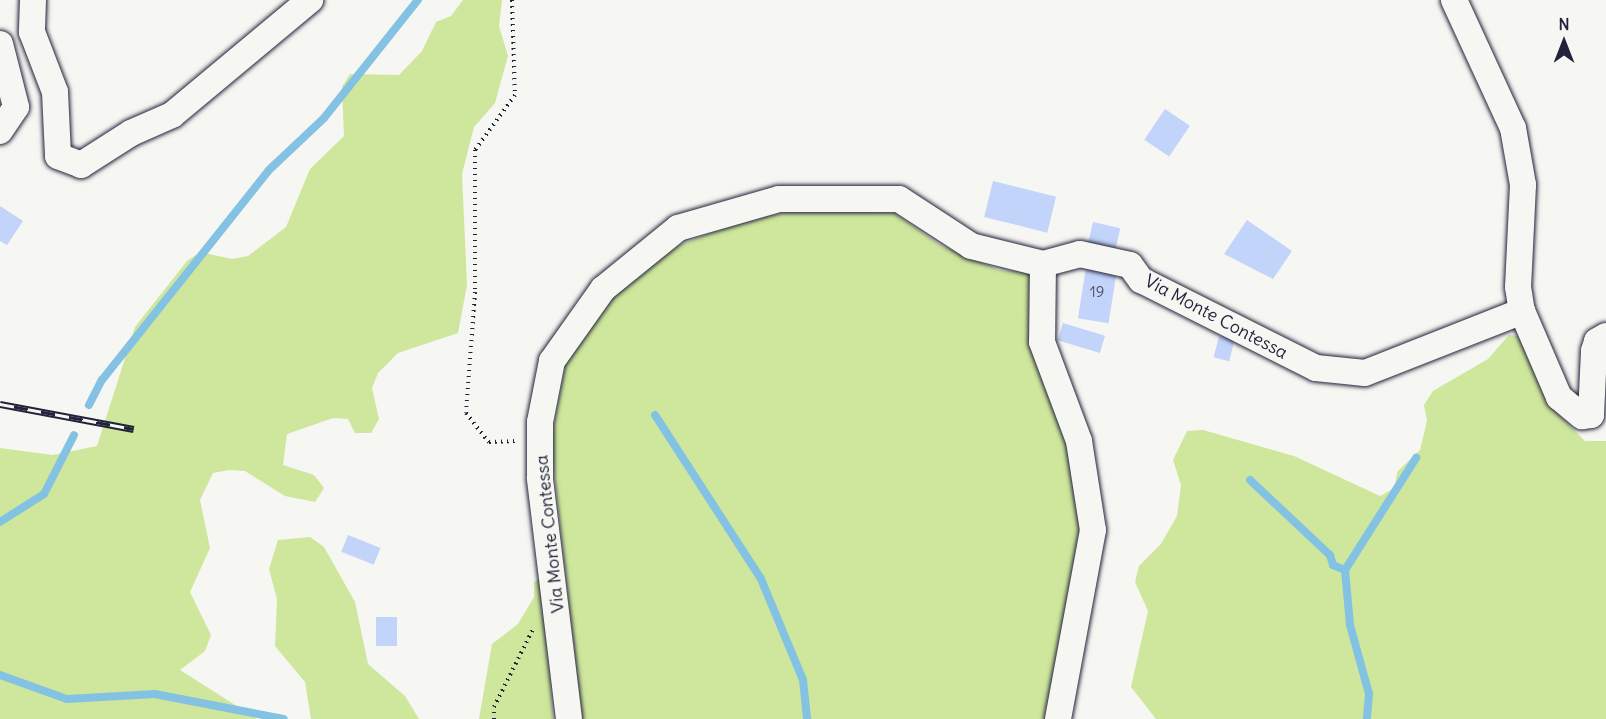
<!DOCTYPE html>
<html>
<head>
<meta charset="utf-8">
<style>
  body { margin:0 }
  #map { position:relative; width:1606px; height:719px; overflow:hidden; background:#f6f6f2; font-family:Delius,sans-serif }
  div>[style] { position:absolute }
  .green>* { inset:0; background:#cee79c }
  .stream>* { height:8px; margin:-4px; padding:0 4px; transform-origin:4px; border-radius:4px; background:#83c2e3 }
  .building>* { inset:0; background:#c2d4fa; transform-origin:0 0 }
  .path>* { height:4px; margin-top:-2px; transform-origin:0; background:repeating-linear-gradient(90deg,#22223b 0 1.5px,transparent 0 6px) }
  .roads { filter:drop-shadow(0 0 2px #22223b) drop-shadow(0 0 2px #22223b) }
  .minor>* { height:26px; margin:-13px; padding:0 13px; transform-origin:13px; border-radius:13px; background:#f6f6f2 }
  .rail>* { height:7px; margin-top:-3.5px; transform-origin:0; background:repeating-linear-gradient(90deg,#f6f6f2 0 14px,#22223b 0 28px); box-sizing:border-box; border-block:2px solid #22223b }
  span { translate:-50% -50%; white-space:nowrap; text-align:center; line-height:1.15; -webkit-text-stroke:5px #f6f6f2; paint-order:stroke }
  .number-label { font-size:15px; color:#4a4e6b }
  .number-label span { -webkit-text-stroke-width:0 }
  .street-label { font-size:18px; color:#22223b }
  .north { position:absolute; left:1534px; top:12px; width:60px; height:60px; -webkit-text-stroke:4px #f6f6f2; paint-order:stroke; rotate:0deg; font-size:16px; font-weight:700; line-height:24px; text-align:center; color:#22223b }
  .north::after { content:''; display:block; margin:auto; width:21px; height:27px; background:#22223b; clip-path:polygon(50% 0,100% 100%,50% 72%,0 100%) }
</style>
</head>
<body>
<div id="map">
  <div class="green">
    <div style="clip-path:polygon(463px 0,502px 0,499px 26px,508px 56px,495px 103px,474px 127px,462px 174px,467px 285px,458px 333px,398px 353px,378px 373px,372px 388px,379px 419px,371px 433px,355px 433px,348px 419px,333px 418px,287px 434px,283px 465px,314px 475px,324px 488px,315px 502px,285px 496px,245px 471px,229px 470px,213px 473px,200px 500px,210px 548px,190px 592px,211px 635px,205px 651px,180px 670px,257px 719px,0 719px,0 448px,53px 455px,97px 446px,135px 327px,187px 261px,200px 252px,232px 259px,248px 256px,286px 227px,310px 169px,344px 136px,342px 87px,350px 74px,399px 75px,422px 51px,436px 22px,451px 16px)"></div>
    <div style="clip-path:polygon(796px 211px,894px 213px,940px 245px,999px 270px,1037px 273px,1085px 508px,1086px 635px,1071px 719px,582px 719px,551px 443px,566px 360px,624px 283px,682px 244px,749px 219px)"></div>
    <div style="clip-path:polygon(1509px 335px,1521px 336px,1551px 407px,1585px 441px,1606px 441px,1606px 719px,1156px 719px,1131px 687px,1148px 611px,1135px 582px,1139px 566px,1161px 544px,1177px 516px,1181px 485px,1173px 460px,1187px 431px,1203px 430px,1294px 456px,1380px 496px,1395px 488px,1397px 472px,1420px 450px,1427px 421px,1424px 405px,1433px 391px,1488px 359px)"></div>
    <div style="clip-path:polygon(310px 537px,324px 547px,355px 602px,368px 664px,405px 696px,419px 719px,311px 719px,305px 682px,275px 646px,277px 599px,269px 569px,278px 540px)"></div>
    <div style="clip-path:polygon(543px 577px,553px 719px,479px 719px,492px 644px,518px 624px,534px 597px,534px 582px)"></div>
  </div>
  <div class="stream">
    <div style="left:89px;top:405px;width:28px;rotate:-63deg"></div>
    <div style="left:102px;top:380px;width:268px;rotate:-51.5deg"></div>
    <div style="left:269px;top:170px;width:76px;rotate:-43.4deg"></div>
    <div style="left:324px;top:118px;width:151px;rotate:-51.5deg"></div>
    <div style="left:655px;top:415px;width:195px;rotate:57.1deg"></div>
    <div style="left:761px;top:579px;width:109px;rotate:67.4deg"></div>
    <div style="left:803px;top:680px;width:39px;rotate:84deg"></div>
    <div style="left:1250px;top:480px;width:110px;rotate:43.2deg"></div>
    <div style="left:1330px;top:555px;width:10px;rotate:73deg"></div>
    <div style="left:1333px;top:565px;width:13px;rotate:23deg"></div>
    <div style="left:1345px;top:570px;width:55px;rotate:84.8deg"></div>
    <div style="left:1350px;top:625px;width:72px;rotate:74.6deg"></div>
    <div style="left:1369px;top:694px;width:25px;rotate:95deg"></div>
    <div style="left:0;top:522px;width:52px;rotate:-32.5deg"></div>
    <div style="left:44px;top:494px;width:66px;rotate:-63deg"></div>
    <div style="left:1345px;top:570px;width:133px;rotate:-57.6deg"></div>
    <div style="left:0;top:675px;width:71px;rotate:19.7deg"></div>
    <div style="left:67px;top:699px;width:88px;rotate:-3.3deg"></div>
    <div style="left:155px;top:694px;width:131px;rotate:11deg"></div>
  </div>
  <div class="building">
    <div style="left:1165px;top:109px;width:30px;height:37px;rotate:34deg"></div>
    <div style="left:993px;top:181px;width:65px;height:37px;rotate:14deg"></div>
    <div style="clip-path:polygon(0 206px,23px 221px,7px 245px,0 241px)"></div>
    <div style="clip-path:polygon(1247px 220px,1292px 251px,1273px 279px,1224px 254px)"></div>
    <div style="left:1093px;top:222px;width:28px;height:28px;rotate:13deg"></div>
    <div style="left:1087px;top:261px;width:31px;height:58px;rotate:9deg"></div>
    <div style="left:1063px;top:323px;width:44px;height:18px;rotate:17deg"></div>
    <div style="left:1219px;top:336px;width:16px;height:22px;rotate:14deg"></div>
    <div style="left:348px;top:535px;width:35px;height:18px;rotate:22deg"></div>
    <div style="left:397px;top:617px;width:29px;height:21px;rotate:90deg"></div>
  </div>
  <div class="path">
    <div style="left:512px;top:0;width:95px;rotate:88.2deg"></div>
    <div style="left:515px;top:95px;width:68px;rotate:126deg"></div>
    <div style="left:475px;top:150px;width:142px;rotate:90deg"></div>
    <div style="left:475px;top:292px;width:121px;rotate:94.3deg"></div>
    <div style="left:466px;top:413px;width:37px;rotate:52deg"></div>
    <div style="left:489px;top:442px;width:26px;rotate:-2deg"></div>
    <div style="left:494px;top:719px;width:12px;rotate:-90deg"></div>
    <div style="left:494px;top:707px;width:87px;rotate:-63.4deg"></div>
  </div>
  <div class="roads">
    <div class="minor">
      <div style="left:33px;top:0;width:32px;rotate:92deg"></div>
      <div style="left:32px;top:32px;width:64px;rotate:69deg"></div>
      <div style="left:55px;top:92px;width:64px;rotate:87.3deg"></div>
      <div style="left:58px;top:156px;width:25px;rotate:21deg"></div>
      <div style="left:81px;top:165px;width:59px;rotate:-32.6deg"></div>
      <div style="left:131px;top:133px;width:45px;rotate:-23.7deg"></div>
      <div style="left:172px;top:115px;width:180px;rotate:-39.8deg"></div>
      <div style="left:1454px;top:0;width:141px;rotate:65.3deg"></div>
      <div style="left:1513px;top:128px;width:58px;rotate:80deg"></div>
      <div style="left:1523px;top:185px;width:102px;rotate:92.8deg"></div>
      <div style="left:1518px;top:287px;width:24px;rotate:81deg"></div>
      <div style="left:1522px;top:311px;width:94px;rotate:66.7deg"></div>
      <div style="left:1559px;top:397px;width:30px;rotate:40deg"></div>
      <div style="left:1582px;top:416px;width:9px;rotate:-6deg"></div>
      <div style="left:1591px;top:415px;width:64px;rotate:-87.3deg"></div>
      <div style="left:1594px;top:351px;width:10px;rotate:-73deg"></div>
      <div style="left:1597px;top:341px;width:10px;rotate:-29deg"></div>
      <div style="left:0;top:44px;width:65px;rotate:75.7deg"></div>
      <div style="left:16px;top:107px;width:29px;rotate:124deg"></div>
      <div style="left:1043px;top:264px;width:78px;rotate:90.7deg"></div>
      <div style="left:1042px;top:342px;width:106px;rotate:69.5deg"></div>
      <div style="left:1079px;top:441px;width:90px;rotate:81.1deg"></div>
      <div style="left:1093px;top:530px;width:192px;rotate:100.5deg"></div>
      <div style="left:569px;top:719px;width:243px;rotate:-96.9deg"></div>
      <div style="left:540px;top:478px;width:56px;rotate:-90deg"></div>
      <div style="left:540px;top:422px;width:62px;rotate:-78.9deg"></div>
      <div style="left:552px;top:361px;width:88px;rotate:-54.7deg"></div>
      <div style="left:603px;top:289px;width:97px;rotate:-39.1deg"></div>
      <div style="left:678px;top:228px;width:105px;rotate:-16deg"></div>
      <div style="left:779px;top:199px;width:120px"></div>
      <div style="left:899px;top:199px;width:86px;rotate:33.1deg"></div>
      <div style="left:971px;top:246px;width:74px;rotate:14deg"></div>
      <div style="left:1043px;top:264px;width:38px;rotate:-15deg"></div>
      <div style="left:1080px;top:254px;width:51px;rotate:12.4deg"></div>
      <div style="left:1130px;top:265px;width:19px;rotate:54deg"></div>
      <div style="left:1141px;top:280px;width:196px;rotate:26.7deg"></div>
      <div style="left:1316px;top:368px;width:49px;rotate:5.8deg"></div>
      <div style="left:1365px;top:373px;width:169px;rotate:-21.5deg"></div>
    </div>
  </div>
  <div class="rail">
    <div style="left:0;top:404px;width:136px;rotate:10.6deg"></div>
  </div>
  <div class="number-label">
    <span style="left:1097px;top:292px">19</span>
  </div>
  <div class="street-label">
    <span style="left:1216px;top:317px;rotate:28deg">Via Monte Contessa</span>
    <span style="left:550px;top:534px;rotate:-96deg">Via Monte Contessa</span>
  </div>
  <div class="north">N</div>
</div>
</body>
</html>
